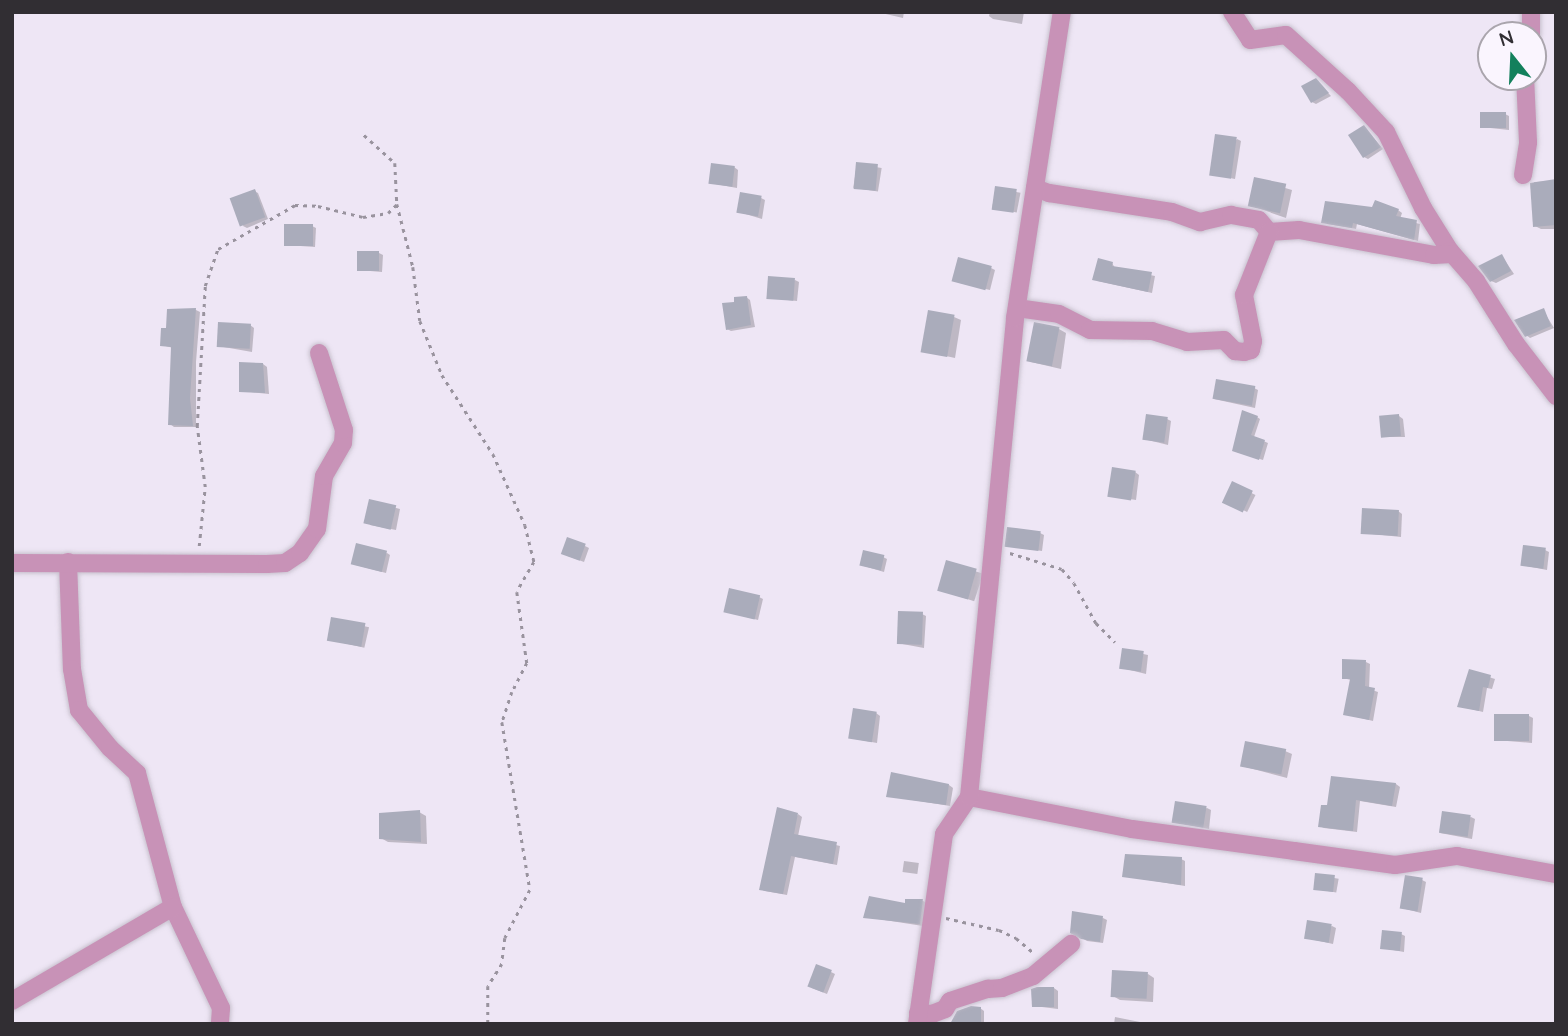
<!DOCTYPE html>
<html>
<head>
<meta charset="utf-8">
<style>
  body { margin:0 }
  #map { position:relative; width:1568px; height:1036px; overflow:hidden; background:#eee6f5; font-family:Quicksand,sans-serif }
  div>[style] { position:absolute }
  .shadow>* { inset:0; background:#0003; transform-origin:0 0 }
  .building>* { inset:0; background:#aaacbb; transform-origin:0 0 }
  .path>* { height:2.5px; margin-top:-1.25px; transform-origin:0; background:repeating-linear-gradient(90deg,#99939e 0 3.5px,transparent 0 8.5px) }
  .roads { filter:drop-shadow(0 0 2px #c8c1ce) drop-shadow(0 0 2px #c8c1ce) }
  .street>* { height:18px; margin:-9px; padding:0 9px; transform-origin:9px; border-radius:9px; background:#c892b7 }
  span { translate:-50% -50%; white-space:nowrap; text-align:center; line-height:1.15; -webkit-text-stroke:5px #faf5fe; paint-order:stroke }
  .frame { position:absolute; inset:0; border:14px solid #312e33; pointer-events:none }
  .north { position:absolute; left:1477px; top:21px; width:70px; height:70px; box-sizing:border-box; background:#faf5fe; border:2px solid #aaa5ad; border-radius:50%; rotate:342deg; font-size:19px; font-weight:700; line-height:28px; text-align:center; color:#312e33 }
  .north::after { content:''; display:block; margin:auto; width:24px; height:32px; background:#13805c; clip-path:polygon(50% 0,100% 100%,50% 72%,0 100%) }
</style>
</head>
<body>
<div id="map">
  <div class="shadow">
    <div style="clip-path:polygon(877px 12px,904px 12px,903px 18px)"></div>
    <div style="clip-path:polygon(990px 12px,1024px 12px,1022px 24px,993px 19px,989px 16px)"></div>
    <div style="clip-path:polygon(1316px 80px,1331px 96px,1316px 104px,1312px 102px)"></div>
    <div style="clip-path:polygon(1505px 114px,1509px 116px,1509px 130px,1481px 127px)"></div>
    <div style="clip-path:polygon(1364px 127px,1383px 149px,1368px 159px,1364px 157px)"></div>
    <div style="clip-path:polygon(1237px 139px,1241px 141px,1235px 179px,1210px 174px)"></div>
    <div style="left:857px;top:164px;width:25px;height:24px;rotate:9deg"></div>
    <div style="clip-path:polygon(734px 167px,738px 170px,737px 188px,710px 183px)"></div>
    <div style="clip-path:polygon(1255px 179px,1292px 190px,1286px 218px,1249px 205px)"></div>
    <div style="clip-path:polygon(1556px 181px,1556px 229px,1541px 229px,1535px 226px,1534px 182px)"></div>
    <div style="left:996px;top:188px;width:25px;height:20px;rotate:11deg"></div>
    <div style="clip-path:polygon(254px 191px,258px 193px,268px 219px,247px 228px,243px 226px)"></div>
    <div style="clip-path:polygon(761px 198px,765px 200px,762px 219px,739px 212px)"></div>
    <div style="clip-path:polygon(1398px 210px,1402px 213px,1400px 219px,1420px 224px,1418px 241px,1357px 224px,1356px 229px,1327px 224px)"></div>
    <div style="clip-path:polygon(312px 226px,316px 228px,315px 247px,286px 245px)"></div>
    <div style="clip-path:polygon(379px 253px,383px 255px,382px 272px,358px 270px)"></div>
    <div style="clip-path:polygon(1502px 256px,1514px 274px,1496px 283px,1491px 281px)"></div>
    <div style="clip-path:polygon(1112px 263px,1115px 268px,1155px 276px,1152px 293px,1098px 281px)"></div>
    <div style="clip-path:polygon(991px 268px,995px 270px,990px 290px,960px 283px)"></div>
    <div style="clip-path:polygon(795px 280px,799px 282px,797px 301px,769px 298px)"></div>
    <div style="clip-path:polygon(746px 297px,750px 300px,755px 327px,731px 331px,727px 329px,736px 304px)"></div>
    <div style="clip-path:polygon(196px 310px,200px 312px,196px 362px,196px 427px,174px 427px,170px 424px,173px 348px,162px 345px,168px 330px,169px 311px)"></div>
    <div style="clip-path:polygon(1543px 310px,1554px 328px,1530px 338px,1526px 335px)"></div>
    <div style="clip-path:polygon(954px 317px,961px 320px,955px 358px,923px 351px)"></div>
    <div style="clip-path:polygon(250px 325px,254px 328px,252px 352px,218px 346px)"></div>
    <div style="clip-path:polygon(1059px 329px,1066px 333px,1061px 369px,1031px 362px)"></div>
    <div style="clip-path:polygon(263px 364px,267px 367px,269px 394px,241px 391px)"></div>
    <div style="clip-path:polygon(1254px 388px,1258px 390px,1255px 408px,1214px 399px)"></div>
    <div style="clip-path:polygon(1399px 416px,1403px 419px,1405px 437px,1383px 437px)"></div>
    <div style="clip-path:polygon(1257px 417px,1260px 419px,1254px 437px,1268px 443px,1263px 460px,1237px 452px)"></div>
    <div style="clip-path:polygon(1167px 419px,1171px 421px,1168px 445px,1144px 439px)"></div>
    <div style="clip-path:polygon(1135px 472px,1139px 475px,1136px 500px,1111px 496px)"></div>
    <div style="left:1233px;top:484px;width:25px;height:19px;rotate:26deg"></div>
    <div style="clip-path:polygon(370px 501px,400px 509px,396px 530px,370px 525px)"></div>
    <div style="clip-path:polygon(1398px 511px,1402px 514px,1401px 537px,1363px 533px)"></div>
    <div style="clip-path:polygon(1040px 533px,1044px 535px,1042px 551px,1007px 546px)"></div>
    <div style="clip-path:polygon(585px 546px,589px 548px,584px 562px,568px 556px)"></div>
    <div style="clip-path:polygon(1545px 550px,1549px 552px,1547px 570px,1522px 565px)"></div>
    <div style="clip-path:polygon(387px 553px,390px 555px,386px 573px,356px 565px)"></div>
    <div style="clip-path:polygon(883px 557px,887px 559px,884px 572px,864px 566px)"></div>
    <div style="left:947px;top:562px;width:38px;height:29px;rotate:18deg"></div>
    <div style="clip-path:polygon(759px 597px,763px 599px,758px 620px,724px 611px)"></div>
    <div style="clip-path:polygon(922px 614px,926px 616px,924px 648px,897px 643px)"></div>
    <div style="left:333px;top:619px;width:37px;height:21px;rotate:13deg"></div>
    <div style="clip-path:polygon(1124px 650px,1148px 655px,1146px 674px,1122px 668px)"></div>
    <div style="clip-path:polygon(1366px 662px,1370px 664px,1369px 689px,1378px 692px,1373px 721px,1345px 714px,1351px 680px,1343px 678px)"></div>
    <div style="clip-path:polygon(1470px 671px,1495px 679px,1492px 689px,1487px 688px,1483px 712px,1459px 706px)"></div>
    <div style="clip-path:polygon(876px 713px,880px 716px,877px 743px,850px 738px)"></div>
    <div style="clip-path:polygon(1529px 716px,1533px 718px,1532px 743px,1495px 740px)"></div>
    <div style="clip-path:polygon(1285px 751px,1292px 754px,1287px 778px,1242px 766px)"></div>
    <div style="clip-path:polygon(1333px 778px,1396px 784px,1400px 787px,1396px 807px,1360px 801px,1357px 832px,1324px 828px,1320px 826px,1328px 807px)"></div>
    <div style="clip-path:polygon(949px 785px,953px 788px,950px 806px,888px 796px)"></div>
    <div style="clip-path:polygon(1207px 808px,1211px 810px,1209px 829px,1174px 822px)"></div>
    <div style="clip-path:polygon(419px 812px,426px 816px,427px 844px,388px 842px,381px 838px)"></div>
    <div style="clip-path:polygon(798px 814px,802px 817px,798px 836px,840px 846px,837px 865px,795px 857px,787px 895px,765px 891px,761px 889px)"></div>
    <div style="clip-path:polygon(1471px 817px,1475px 819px,1472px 839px,1440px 833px)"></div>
    <div style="clip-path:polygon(1181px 859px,1185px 861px,1185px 886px,1124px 876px)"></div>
    <div style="left:904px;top:861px;width:15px;height:11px;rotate:8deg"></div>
    <div style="left:1317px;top:875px;width:22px;height:14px;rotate:10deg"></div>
    <div style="clip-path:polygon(1422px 880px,1426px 882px,1421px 913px,1402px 908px)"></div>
    <div style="clip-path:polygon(923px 901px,927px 903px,923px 926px,865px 917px)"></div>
    <div style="clip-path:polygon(1103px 918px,1107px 920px,1103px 943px,1087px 941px,1072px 932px)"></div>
    <div style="clip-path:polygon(1332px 926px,1336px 928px,1333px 944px,1306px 938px)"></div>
    <div style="clip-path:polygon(1401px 934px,1405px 936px,1404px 952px,1382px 948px)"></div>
    <div style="clip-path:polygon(831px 972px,835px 974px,827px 994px,812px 988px)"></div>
    <div style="clip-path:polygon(1148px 974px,1154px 978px,1153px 1002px,1120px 1000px,1113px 996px)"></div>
    <div style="clip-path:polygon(1054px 988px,1058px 991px,1058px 1009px,1034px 1006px)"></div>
    <div style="clip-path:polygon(980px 1008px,984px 1011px,984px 1024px,951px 1024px,958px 1012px)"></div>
    <div style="clip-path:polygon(1115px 1017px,1140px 1022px,1143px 1024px,1114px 1024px)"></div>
  </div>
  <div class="building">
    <div style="clip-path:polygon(1316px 78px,1329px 93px,1311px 103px,1301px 86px)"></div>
    <div style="left:1480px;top:112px;width:26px;height:16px"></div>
    <div style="clip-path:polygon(1364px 125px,1381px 147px,1363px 158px,1348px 135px)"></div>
    <div style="left:1215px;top:134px;width:22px;height:42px;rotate:8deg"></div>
    <div style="left:856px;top:162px;width:22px;height:27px;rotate:5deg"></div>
    <div style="left:711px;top:163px;width:24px;height:21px;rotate:7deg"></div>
    <div style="left:1254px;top:177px;width:33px;height:30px;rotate:12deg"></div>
    <div style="clip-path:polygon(1556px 179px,1556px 225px,1533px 227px,1530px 183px)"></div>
    <div style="left:995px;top:186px;width:22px;height:24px;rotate:8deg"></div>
    <div style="left:255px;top:189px;width:30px;height:27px;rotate:70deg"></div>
    <div style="left:740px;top:192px;width:22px;height:21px;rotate:10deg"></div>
    <div style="clip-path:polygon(1375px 200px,1399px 209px,1396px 216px,1417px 220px,1414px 240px,1353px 223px,1352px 228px,1321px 223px,1325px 201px,1372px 207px)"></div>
    <div style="left:284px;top:224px;width:29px;height:22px"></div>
    <div style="left:357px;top:251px;width:22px;height:20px"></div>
    <div style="clip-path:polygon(1502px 254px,1511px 271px,1490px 282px,1478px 266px)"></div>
    <div style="left:958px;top:257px;width:35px;height:25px;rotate:15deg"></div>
    <div style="clip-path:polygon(1098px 258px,1113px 262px,1112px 266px,1152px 272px,1148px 292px,1092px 280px)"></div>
    <div style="left:768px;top:276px;width:27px;height:23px;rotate:4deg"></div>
    <div style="clip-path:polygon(747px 296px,751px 325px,726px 330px,722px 303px,734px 302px,734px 297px)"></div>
    <div style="clip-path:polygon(196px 308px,190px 398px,193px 426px,168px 425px,171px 347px,160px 346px,161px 328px,166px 328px,167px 309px)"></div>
    <div style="clip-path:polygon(1544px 308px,1551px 326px,1525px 337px,1514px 320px)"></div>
    <div style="left:928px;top:310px;width:27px;height:43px;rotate:10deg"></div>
    <div style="left:218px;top:322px;width:33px;height:25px;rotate:3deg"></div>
    <div style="left:1034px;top:322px;width:26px;height:40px;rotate:11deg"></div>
    <div style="clip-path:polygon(239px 362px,263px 363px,265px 393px,239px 392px)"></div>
    <div style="left:1216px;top:379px;width:40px;height:20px;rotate:10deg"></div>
    <div style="clip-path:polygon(1242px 410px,1258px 416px,1251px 435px,1265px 440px,1259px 460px,1232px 451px)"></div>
    <div style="left:1146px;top:414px;width:22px;height:26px;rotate:8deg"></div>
    <div style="left:1399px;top:414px;width:22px;height:20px;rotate:85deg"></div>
    <div style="left:1112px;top:467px;width:24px;height:30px;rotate:9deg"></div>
    <div style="left:1232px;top:481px;width:23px;height:24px;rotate:25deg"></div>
    <div style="left:369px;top:499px;width:28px;height:25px;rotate:13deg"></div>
    <div style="left:1362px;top:508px;width:37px;height:26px;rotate:3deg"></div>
    <div style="left:1007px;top:527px;width:34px;height:20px;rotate:7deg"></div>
    <div style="left:567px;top:537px;width:20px;height:18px;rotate:20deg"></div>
    <div style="left:356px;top:543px;width:32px;height:22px;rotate:14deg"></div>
    <div style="left:1523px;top:545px;width:23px;height:21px;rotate:7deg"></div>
    <div style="left:863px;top:550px;width:22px;height:16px;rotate:13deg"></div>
    <div style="left:946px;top:560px;width:32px;height:32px;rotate:16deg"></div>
    <div style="left:729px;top:588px;width:32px;height:25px;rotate:13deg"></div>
    <div style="left:898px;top:611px;width:25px;height:33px;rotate:2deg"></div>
    <div style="left:331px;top:617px;width:35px;height:24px;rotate:10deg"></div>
    <div style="left:1122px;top:648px;width:22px;height:21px;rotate:8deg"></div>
    <div style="clip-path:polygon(1342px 659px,1366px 660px,1365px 686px,1375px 688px,1369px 720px,1343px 715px,1350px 679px,1342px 679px)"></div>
    <div style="clip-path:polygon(1469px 669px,1491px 675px,1488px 688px,1483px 687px,1479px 711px,1457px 707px)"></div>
    <div style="left:853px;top:708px;width:24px;height:31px;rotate:9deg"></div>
    <div style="left:1494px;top:714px;width:35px;height:27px"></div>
    <div style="left:1245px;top:741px;width:42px;height:26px;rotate:11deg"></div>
    <div style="clip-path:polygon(891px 772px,949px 784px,946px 805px,886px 797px)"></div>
    <div style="clip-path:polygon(1331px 776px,1396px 783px,1392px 806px,1356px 800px,1353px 831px,1318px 827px,1321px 805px,1327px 805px)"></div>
    <div style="left:1175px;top:801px;width:32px;height:22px;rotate:9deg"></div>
    <div style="clip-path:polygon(777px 807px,798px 813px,794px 834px,837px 842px,833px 864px,791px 856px,783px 894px,759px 890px)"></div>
    <div style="clip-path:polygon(420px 810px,421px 842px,379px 839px,379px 813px)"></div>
    <div style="left:1442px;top:811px;width:29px;height:22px;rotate:8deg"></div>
    <div style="clip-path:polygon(1125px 854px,1182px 857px,1181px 885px,1122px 877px)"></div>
    <div style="left:1315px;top:873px;width:20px;height:17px;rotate:6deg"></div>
    <div style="left:1405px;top:875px;width:18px;height:34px;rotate:9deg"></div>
    <div style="clip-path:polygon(869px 896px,905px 903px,905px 899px,923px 899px,920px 924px,863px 918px)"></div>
    <div style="clip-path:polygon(1072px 911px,1103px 916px,1100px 942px,1081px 939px,1070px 933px)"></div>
    <div style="left:1307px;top:920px;width:25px;height:19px;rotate:9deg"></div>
    <div style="left:1382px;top:930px;width:20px;height:19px;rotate:6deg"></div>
    <div style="left:816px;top:964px;width:17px;height:24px;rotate:21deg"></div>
    <div style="left:1112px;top:970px;width:36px;height:27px;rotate:3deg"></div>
    <div style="clip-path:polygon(1037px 987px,1054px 987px,1054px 1007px,1032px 1007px,1031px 989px)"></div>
    <div style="clip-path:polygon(971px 1006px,981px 1007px,981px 1024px,950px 1024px,957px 1011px)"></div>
  </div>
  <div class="path">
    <div style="left:364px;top:135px;width:42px;rotate:42.1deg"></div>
    <div style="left:395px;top:163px;width:41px;rotate:87.2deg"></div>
    <div style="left:397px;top:204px;width:65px;rotate:75.7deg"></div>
    <div style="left:413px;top:267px;width:54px;rotate:82.6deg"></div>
    <div style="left:420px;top:321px;width:58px;rotate:67.8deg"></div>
    <div style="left:442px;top:375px;width:94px;rotate:57.2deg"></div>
    <div style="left:493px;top:454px;width:78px;rotate:65.7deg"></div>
    <div style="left:525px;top:525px;width:38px;rotate:76deg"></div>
    <div style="left:534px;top:562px;width:34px;rotate:120deg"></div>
    <div style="left:517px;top:592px;width:72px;rotate:82deg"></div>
    <div style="left:527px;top:663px;width:33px;rotate:117deg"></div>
    <div style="left:512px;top:692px;width:32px;rotate:108deg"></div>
    <div style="left:502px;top:722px;width:170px;rotate:80.5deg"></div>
    <div style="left:530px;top:890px;width:54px;rotate:117.5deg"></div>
    <div style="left:505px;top:938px;width:26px;rotate:97deg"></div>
    <div style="left:502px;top:964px;width:26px;rotate:122deg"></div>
    <div style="left:488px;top:986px;width:38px;rotate:90deg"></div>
    <div style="left:199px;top:546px;width:59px;rotate:-84.2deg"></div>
    <div style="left:205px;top:487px;width:62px;rotate:-97.5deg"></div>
    <div style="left:197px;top:426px;width:140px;rotate:-86.7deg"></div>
    <div style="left:205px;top:286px;width:39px;rotate:-71deg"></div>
    <div style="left:218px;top:249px;width:89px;rotate:-29.7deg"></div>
    <div style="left:295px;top:205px;width:23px;rotate:2deg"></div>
    <div style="left:318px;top:206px;width:46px;rotate:13.7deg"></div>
    <div style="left:363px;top:217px;width:25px;rotate:-9deg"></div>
    <div style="left:388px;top:213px;width:13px;rotate:-45deg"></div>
    <div style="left:1010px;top:553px;width:54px;rotate:17.1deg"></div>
    <div style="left:1062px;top:569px;width:18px;rotate:49deg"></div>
    <div style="left:1074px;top:583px;width:46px;rotate:61.2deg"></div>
    <div style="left:1096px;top:623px;width:27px;rotate:45deg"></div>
    <div style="left:946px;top:918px;width:54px;rotate:12.8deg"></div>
    <div style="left:999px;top:930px;width:19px;rotate:25deg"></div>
    <div style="left:1016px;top:938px;width:25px;rotate:40deg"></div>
  </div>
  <div class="roads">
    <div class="street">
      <div style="left:1232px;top:12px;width:33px;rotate:57deg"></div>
      <div style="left:1250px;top:40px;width:36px;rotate:-8deg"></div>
      <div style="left:1286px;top:35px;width:84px;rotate:42.1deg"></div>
      <div style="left:1348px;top:91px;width:56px;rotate:47.2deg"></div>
      <div style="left:1386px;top:132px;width:85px;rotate:64deg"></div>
      <div style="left:1423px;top:208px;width:51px;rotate:57.9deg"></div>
      <div style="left:1450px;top:251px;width:40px;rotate:49deg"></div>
      <div style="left:1476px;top:281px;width:75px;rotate:57.6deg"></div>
      <div style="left:1516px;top:344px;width:66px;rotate:52.4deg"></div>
      <div style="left:1531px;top:35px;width:23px;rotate:-90deg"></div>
      <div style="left:1523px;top:175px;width:33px;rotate:-81deg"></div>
      <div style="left:1528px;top:142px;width:65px;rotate:-92.6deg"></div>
      <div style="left:1035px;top:188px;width:15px;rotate:20deg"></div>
      <div style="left:1049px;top:193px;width:124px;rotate:8.8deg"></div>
      <div style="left:1172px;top:212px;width:30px;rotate:20deg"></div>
      <div style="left:1200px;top:222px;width:32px;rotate:-13deg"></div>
      <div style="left:1231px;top:215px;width:28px;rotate:10deg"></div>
      <div style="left:1259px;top:220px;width:16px;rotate:50deg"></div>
      <div style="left:1269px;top:232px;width:30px;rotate:-4deg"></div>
      <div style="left:1299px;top:230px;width:137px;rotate:10.5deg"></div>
      <div style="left:1434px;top:255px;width:18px;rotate:-3deg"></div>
      <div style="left:1017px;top:308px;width:42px;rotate:8.1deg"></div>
      <div style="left:1059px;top:314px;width:35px;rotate:27deg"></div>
      <div style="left:1090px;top:330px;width:62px;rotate:0.9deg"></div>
      <div style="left:1152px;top:331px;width:37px;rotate:17deg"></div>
      <div style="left:1187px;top:342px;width:37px;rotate:-3deg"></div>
      <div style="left:1224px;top:340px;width:16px;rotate:45deg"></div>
      <div style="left:1235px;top:351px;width:9px;rotate:6deg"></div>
      <div style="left:1244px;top:352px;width:7px;rotate:-16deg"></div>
      <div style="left:1251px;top:350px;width:9px;rotate:-77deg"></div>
      <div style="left:1253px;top:341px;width:47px;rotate:-101.1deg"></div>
      <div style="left:1244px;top:295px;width:68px;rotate:-68.4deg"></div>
      <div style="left:68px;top:562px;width:107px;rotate:87.9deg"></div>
      <div style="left:72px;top:669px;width:42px;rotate:80.3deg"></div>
      <div style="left:79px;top:710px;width:49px;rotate:50.8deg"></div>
      <div style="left:110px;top:748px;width:37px;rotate:43deg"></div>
      <div style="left:137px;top:773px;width:139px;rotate:75deg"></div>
      <div style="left:173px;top:907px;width:112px;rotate:64.6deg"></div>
      <div style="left:221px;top:1008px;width:16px;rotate:94deg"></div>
      <div style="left:12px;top:563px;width:255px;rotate:0.2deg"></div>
      <div style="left:267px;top:564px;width:18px;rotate:-3deg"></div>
      <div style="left:285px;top:563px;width:18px;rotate:-34deg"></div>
      <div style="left:300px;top:553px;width:29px;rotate:-55deg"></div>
      <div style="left:317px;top:529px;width:53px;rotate:-82.5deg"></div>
      <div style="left:324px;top:476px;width:38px;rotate:-60deg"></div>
      <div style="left:343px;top:443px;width:13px;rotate:-86deg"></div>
      <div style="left:344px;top:430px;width:81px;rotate:-108deg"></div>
      <div style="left:969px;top:797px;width:166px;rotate:11.1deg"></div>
      <div style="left:1132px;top:829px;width:163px;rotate:7.7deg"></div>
      <div style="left:1294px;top:851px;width:102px;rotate:7.9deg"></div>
      <div style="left:1395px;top:865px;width:63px;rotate:-8.3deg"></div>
      <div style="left:1457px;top:856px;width:101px;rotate:10.3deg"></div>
      <div style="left:12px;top:1001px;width:186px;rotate:-30.3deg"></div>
      <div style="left:918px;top:1013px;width:14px;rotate:4deg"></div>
      <div style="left:932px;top:1014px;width:14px;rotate:-21deg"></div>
      <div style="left:945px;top:1009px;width:9px;rotate:-58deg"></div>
      <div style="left:950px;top:1001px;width:40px;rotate:-18deg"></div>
      <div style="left:988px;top:989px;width:14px;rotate:-4deg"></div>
      <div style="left:1002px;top:988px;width:33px;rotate:-21deg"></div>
      <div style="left:1033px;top:976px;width:50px;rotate:-40.1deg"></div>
      <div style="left:917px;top:1024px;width:192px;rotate:-81.9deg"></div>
      <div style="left:944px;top:834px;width:45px;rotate:-56deg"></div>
      <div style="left:969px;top:797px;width:481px;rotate:-84.5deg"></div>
      <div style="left:1015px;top:318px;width:310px;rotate:-81.3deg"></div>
    </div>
  </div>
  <div class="frame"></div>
  <div class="north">N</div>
</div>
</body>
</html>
